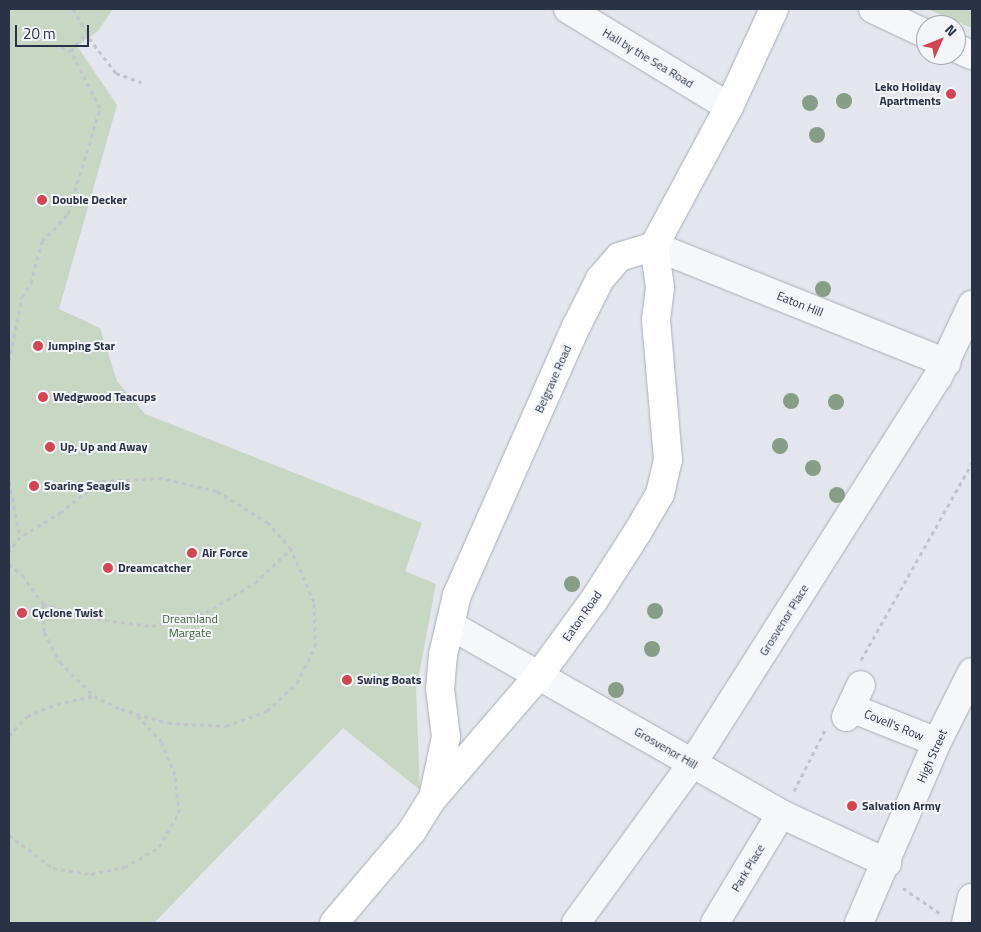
<!DOCTYPE html>
<html>
<head>
<meta charset="utf-8">
<style>
  body { margin:0 }
  #map { position:relative; width:981px; height:932px; overflow:hidden; background:#e3e6ec; font-family:"Titillium Web",sans-serif }
  div>[style] { position:absolute }
  .green>* { inset:0; background:#c8d6c4 }
  .path>* { height:3px; margin-top:-1.5px; transform-origin:0; background:repeating-linear-gradient(90deg,#c1c4cb 0 4px,transparent 0 8px) }
  .roads { filter:drop-shadow(0 0 1px #a8adb7) drop-shadow(0 0 1px #a8adb7) }
  .minor>* { height:28px; margin:-14px; padding:0 14px; transform-origin:14px; border-radius:14px; background:#f6f7fa }
  .major>* { height:28px; margin:-14px; padding:0 14px; transform-origin:14px; border-radius:14px; background:#fff }
  .trees>* { width:16px; height:16px; margin:-8px; border-radius:50%; background:#889d88 }
  .dots>* { width:14px; height:14px; translate:-50% -50%; box-sizing:border-box; border:2px solid #f3f5f9; border-radius:50% }
  span { translate:-50% -50%; white-space:nowrap; text-align:center; line-height:1.15; -webkit-text-stroke:4px #f3f5f9; paint-order:stroke }
  .street-label { font-size:12px; color:#2a3345 }
  .poi-label { font-size:12px; color:#2a3345; font-weight:700 }
  .right { translate:-100% -50%; text-align:right }
  .left { translate:0 -50%; text-align:left }
  .park-label { font-size:12px; color:#3d6236 }
  .frame { position:absolute; inset:0; border:10px solid #2a3345; pointer-events:none }
  .north { position:absolute; left:916px; top:15px; width:50px; height:50px; box-sizing:border-box; background:#f3f5f9; border:1px solid #a3a7b1; border-radius:50%; rotate:46deg; font-size:14px; font-weight:700; line-height:20px; text-align:center; color:#2a3345 }
  .north::after { content:''; display:block; margin:auto; width:18px; height:22px; background:#d54453; clip-path:polygon(50% 0,100% 100%,50% 72%,0 100%) }
  .scale { position:absolute; left:15px; top:25px; width:74px; height:22px; box-sizing:border-box; border:2px solid #2a3345; border-top:0; padding-left:6px; font-size:15px; line-height:18px; white-space:nowrap; color:#2a3345; -webkit-text-stroke:4px #f3f5f9; paint-order:stroke }
</style>
</head>
<body>
<div id="map">
  <div class="green">
    <div style="clip-path:polygon(9px 9px,113px 9px,98px 31px,77px 46px,117px 105px,59px 309px,100px 328px,117px 381px,145px 414px,422px 523px,405px 571px,436px 584px,416px 690px,420px 790px,343px 728px,154px 923px,9px 923px)"></div>
    <div style="clip-path:polygon(928px 9px,972px 9px,972px 28px)"></div>
  </div>
  <div class="path">
    <div style="left:73px;top:9px;width:27px;rotate:59deg"></div>
    <div style="left:87px;top:32px;width:6px;rotate:72deg"></div>
    <div style="left:89px;top:38px;width:44px;rotate:52.4deg"></div>
    <div style="left:116px;top:73px;width:27px;rotate:20deg"></div>
    <div style="left:61px;top:47px;width:11px;rotate:22deg"></div>
    <div style="left:9px;top:361px;width:65px;rotate:-78.5deg"></div>
    <div style="left:22px;top:297px;width:17px;rotate:-57deg"></div>
    <div style="left:31px;top:283px;width:43px;rotate:-75.3deg"></div>
    <div style="left:42px;top:241px;width:37px;rotate:-46deg"></div>
    <div style="left:68px;top:214px;width:111px;rotate:-73.2deg"></div>
    <div style="left:100px;top:108px;width:64px;rotate:-117deg"></div>
    <div style="left:71px;top:51px;width:25px;rotate:-50deg"></div>
    <div style="left:9px;top:482px;width:56px;rotate:78.7deg"></div>
    <div style="left:20px;top:537px;width:18px;rotate:128deg"></div>
    <div style="left:9px;top:564px;width:17px;rotate:40deg"></div>
    <div style="left:22px;top:575px;width:36px;rotate:54deg"></div>
    <div style="left:43px;top:604px;width:56px;rotate:15.5deg"></div>
    <div style="left:97px;top:619px;width:55px;rotate:7.3deg"></div>
    <div style="left:152px;top:626px;width:56px;rotate:-14.5deg"></div>
    <div style="left:206px;top:612px;width:57px;rotate:-30.6deg"></div>
    <div style="left:255px;top:583px;width:50px;rotate:-43.4deg"></div>
    <div style="left:291px;top:549px;width:35px;rotate:-131deg"></div>
    <div style="left:268px;top:523px;width:60px;rotate:-147.9deg"></div>
    <div style="left:217px;top:491px;width:57px;rotate:-166.7deg"></div>
    <div style="left:162px;top:478px;width:61px;rotate:177.2deg"></div>
    <div style="left:101px;top:481px;width:51px;rotate:142.2deg"></div>
    <div style="left:61px;top:512px;width:48px;rotate:148.6deg"></div>
    <div style="left:43px;top:604px;width:28px;rotate:88deg"></div>
    <div style="left:44px;top:632px;width:34px;rotate:62deg"></div>
    <div style="left:60px;top:662px;width:48px;rotate:45deg"></div>
    <div style="left:94px;top:696px;width:30px;rotate:26deg"></div>
    <div style="left:121px;top:709px;width:49px;rotate:16.6deg"></div>
    <div style="left:168px;top:723px;width:58px;rotate:3deg"></div>
    <div style="left:226px;top:726px;width:44px;rotate:-20.1deg"></div>
    <div style="left:267px;top:711px;width:41px;rotate:-43deg"></div>
    <div style="left:297px;top:683px;width:40px;rotate:-63.4deg"></div>
    <div style="left:315px;top:647px;width:45px;rotate:-91.3deg"></div>
    <div style="left:314px;top:602px;width:58px;rotate:-113.5deg"></div>
    <div style="left:861px;top:660px;width:226px;rotate:-60.6deg"></div>
    <div style="left:9px;top:736px;width:27px;rotate:-48deg"></div>
    <div style="left:27px;top:716px;width:32px;rotate:-22deg"></div>
    <div style="left:57px;top:704px;width:37px;rotate:-13deg"></div>
    <div style="left:794px;top:791px;width:68px;rotate:-63.1deg"></div>
    <div style="left:9px;top:835px;width:55px;rotate:36.9deg"></div>
    <div style="left:53px;top:868px;width:38px;rotate:9deg"></div>
    <div style="left:91px;top:874px;width:35px;rotate:-12deg"></div>
    <div style="left:125px;top:867px;width:39px;rotate:-30deg"></div>
    <div style="left:159px;top:847px;width:39px;rotate:-60deg"></div>
    <div style="left:179px;top:813px;width:38px;rotate:-96deg"></div>
    <div style="left:175px;top:775px;width:35px;rotate:-112deg"></div>
    <div style="left:162px;top:742px;width:40px;rotate:-133deg"></div>
    <div style="left:903px;top:888px;width:46px;rotate:34.4deg"></div>
  </div>
  <div class="roads">
    <div class="minor">
      <div style="left:568px;top:9px;width:188px;rotate:31.3deg"></div>
      <div style="left:873px;top:9px;width:59px;rotate:25.3deg"></div>
      <div style="left:956px;top:48px;width:17px;rotate:24deg"></div>
      <div style="left:654px;top:246px;width:315px;rotate:21.8deg"></div>
      <div style="left:450px;top:625px;width:381px;rotate:29.7deg"></div>
      <div style="left:781px;top:814px;width:117px;rotate:24.8deg"></div>
      <div style="left:851px;top:708px;width:92px;rotate:21.6deg"></div>
      <div style="left:846px;top:717px;width:35px;rotate:-65deg"></div>
      <div style="left:576px;top:923px;width:197px;rotate:-53.9deg"></div>
      <div style="left:692px;top:764px;width:88px;rotate:-57.6deg"></div>
      <div style="left:739px;top:690px;width:371px;rotate:-57.6deg"></div>
      <div style="left:938px;top:377px;width:80px;rotate:-64.7deg"></div>
      <div style="left:715px;top:923px;width:127px;rotate:-58.8deg"></div>
      <div style="left:859px;top:923px;width:197px;rotate:-66.7deg"></div>
      <div style="left:937px;top:742px;width:78px;rotate:-63.4deg"></div>
      <div style="left:966px;top:923px;width:26px;rotate:-77deg"></div>
    </div>
    <div class="major">
      <div style="left:433px;top:798px;width:62px;rotate:-78deg"></div>
      <div style="left:446px;top:737px;width:48px;rotate:-97.1deg"></div>
      <div style="left:440px;top:689px;width:34px;rotate:-85deg"></div>
      <div style="left:443px;top:655px;width:62px;rotate:-76.9deg"></div>
      <div style="left:457px;top:595px;width:293px;rotate:-66.1deg"></div>
      <div style="left:576px;top:327px;width:54px;rotate:-63.4deg"></div>
      <div style="left:600px;top:279px;width:29px;rotate:-49deg"></div>
      <div style="left:619px;top:257px;width:37px;rotate:-17deg"></div>
      <div style="left:654px;top:246px;width:158px;rotate:-61.7deg"></div>
      <div style="left:729px;top:107px;width:108px;rotate:-65.3deg"></div>
      <div style="left:334px;top:923px;width:121px;rotate:-49.7deg"></div>
      <div style="left:412px;top:831px;width:39px;rotate:-58deg"></div>
      <div style="left:433px;top:798px;width:164px;rotate:-49.2deg"></div>
      <div style="left:540px;top:674px;width:92px;rotate:-53.9deg"></div>
      <div style="left:594px;top:600px;width:80px;rotate:-57.3deg"></div>
      <div style="left:637px;top:533px;width:45px;rotate:-59.5deg"></div>
      <div style="left:660px;top:494px;width:35px;rotate:-77deg"></div>
      <div style="left:668px;top:460px;width:141px;rotate:-94.9deg"></div>
      <div style="left:656px;top:320px;width:33px;rotate:-83deg"></div>
      <div style="left:660px;top:287px;width:41px;rotate:-98.3deg"></div>
    </div>
  </div>
  <div class="trees">
    <div style="left:844px;top:101px"></div>
    <div style="left:810px;top:103px"></div>
    <div style="left:817px;top:135px"></div>
    <div style="left:823px;top:289px"></div>
    <div style="left:791px;top:401px"></div>
    <div style="left:836px;top:402px"></div>
    <div style="left:780px;top:446px"></div>
    <div style="left:813px;top:468px"></div>
    <div style="left:837px;top:495px"></div>
    <div style="left:572px;top:584px"></div>
    <div style="left:655px;top:611px"></div>
    <div style="left:652px;top:649px"></div>
    <div style="left:616px;top:690px"></div>
  </div>
  <div class="dots">
    <div style="left:951px;top:94px;background:#d54453"></div>
    <div style="left:42px;top:200px;background:#d54453"></div>
    <div style="left:38px;top:346px;background:#d54453"></div>
    <div style="left:43px;top:397px;background:#d54453"></div>
    <div style="left:50px;top:447px;background:#d54453"></div>
    <div style="left:34px;top:486px;background:#d54453"></div>
    <div style="left:192px;top:553px;background:#d54453"></div>
    <div style="left:108px;top:568px;background:#d54453"></div>
    <div style="left:22px;top:613px;background:#d54453"></div>
    <div style="left:347px;top:680px;background:#d54453"></div>
    <div style="left:852px;top:806px;background:#d54453"></div>
  </div>
  <div class="street-label">
    <span style="left:648px;top:58px;rotate:31deg">Hall by the Sea Road</span>
    <span style="left:800px;top:304px;rotate:22deg">Eaton Hill</span>
    <span style="left:553px;top:379px;rotate:-66deg">Belgrave Road</span>
    <span style="left:582px;top:616px;rotate:-55deg">Eaton Road</span>
    <span style="left:784px;top:620px;rotate:-58deg">Grosvenor Place</span>
    <span style="left:894px;top:725px;rotate:22deg">Covell's Row</span>
    <span style="left:666px;top:748px;rotate:30deg">Grosvenor Hill</span>
    <span style="left:932px;top:756px;rotate:-66deg">High Street</span>
    <span style="left:748px;top:868px;rotate:-59deg">Park Place</span>
  </div>
  <div class="poi-label">
    <span class="right" style="left:941px;top:94px">Leko Holiday<br>Apartments</span>
    <span class="left" style="left:52px;top:200px">Double Decker</span>
    <span class="left" style="left:48px;top:346px">Jumping Star</span>
    <span class="left" style="left:53px;top:397px">Wedgwood Teacups</span>
    <span class="left" style="left:60px;top:447px">Up, Up and Away</span>
    <span class="left" style="left:44px;top:486px">Soaring Seagulls</span>
    <span class="left" style="left:202px;top:553px">Air Force</span>
    <span class="left" style="left:118px;top:568px">Dreamcatcher</span>
    <span class="left" style="left:32px;top:613px">Cyclone Twist</span>
    <span class="left" style="left:357px;top:680px">Swing Boats</span>
    <span class="left" style="left:862px;top:806px">Salvation Army</span>
  </div>
  <div class="park-label">
    <span style="left:190px;top:626px">Dreamland<br>Margate</span>
  </div>
  <div class="frame"></div>
  <div class="north">N</div>
  <div class="scale">20 m</div>
</div>
</body>
</html>
